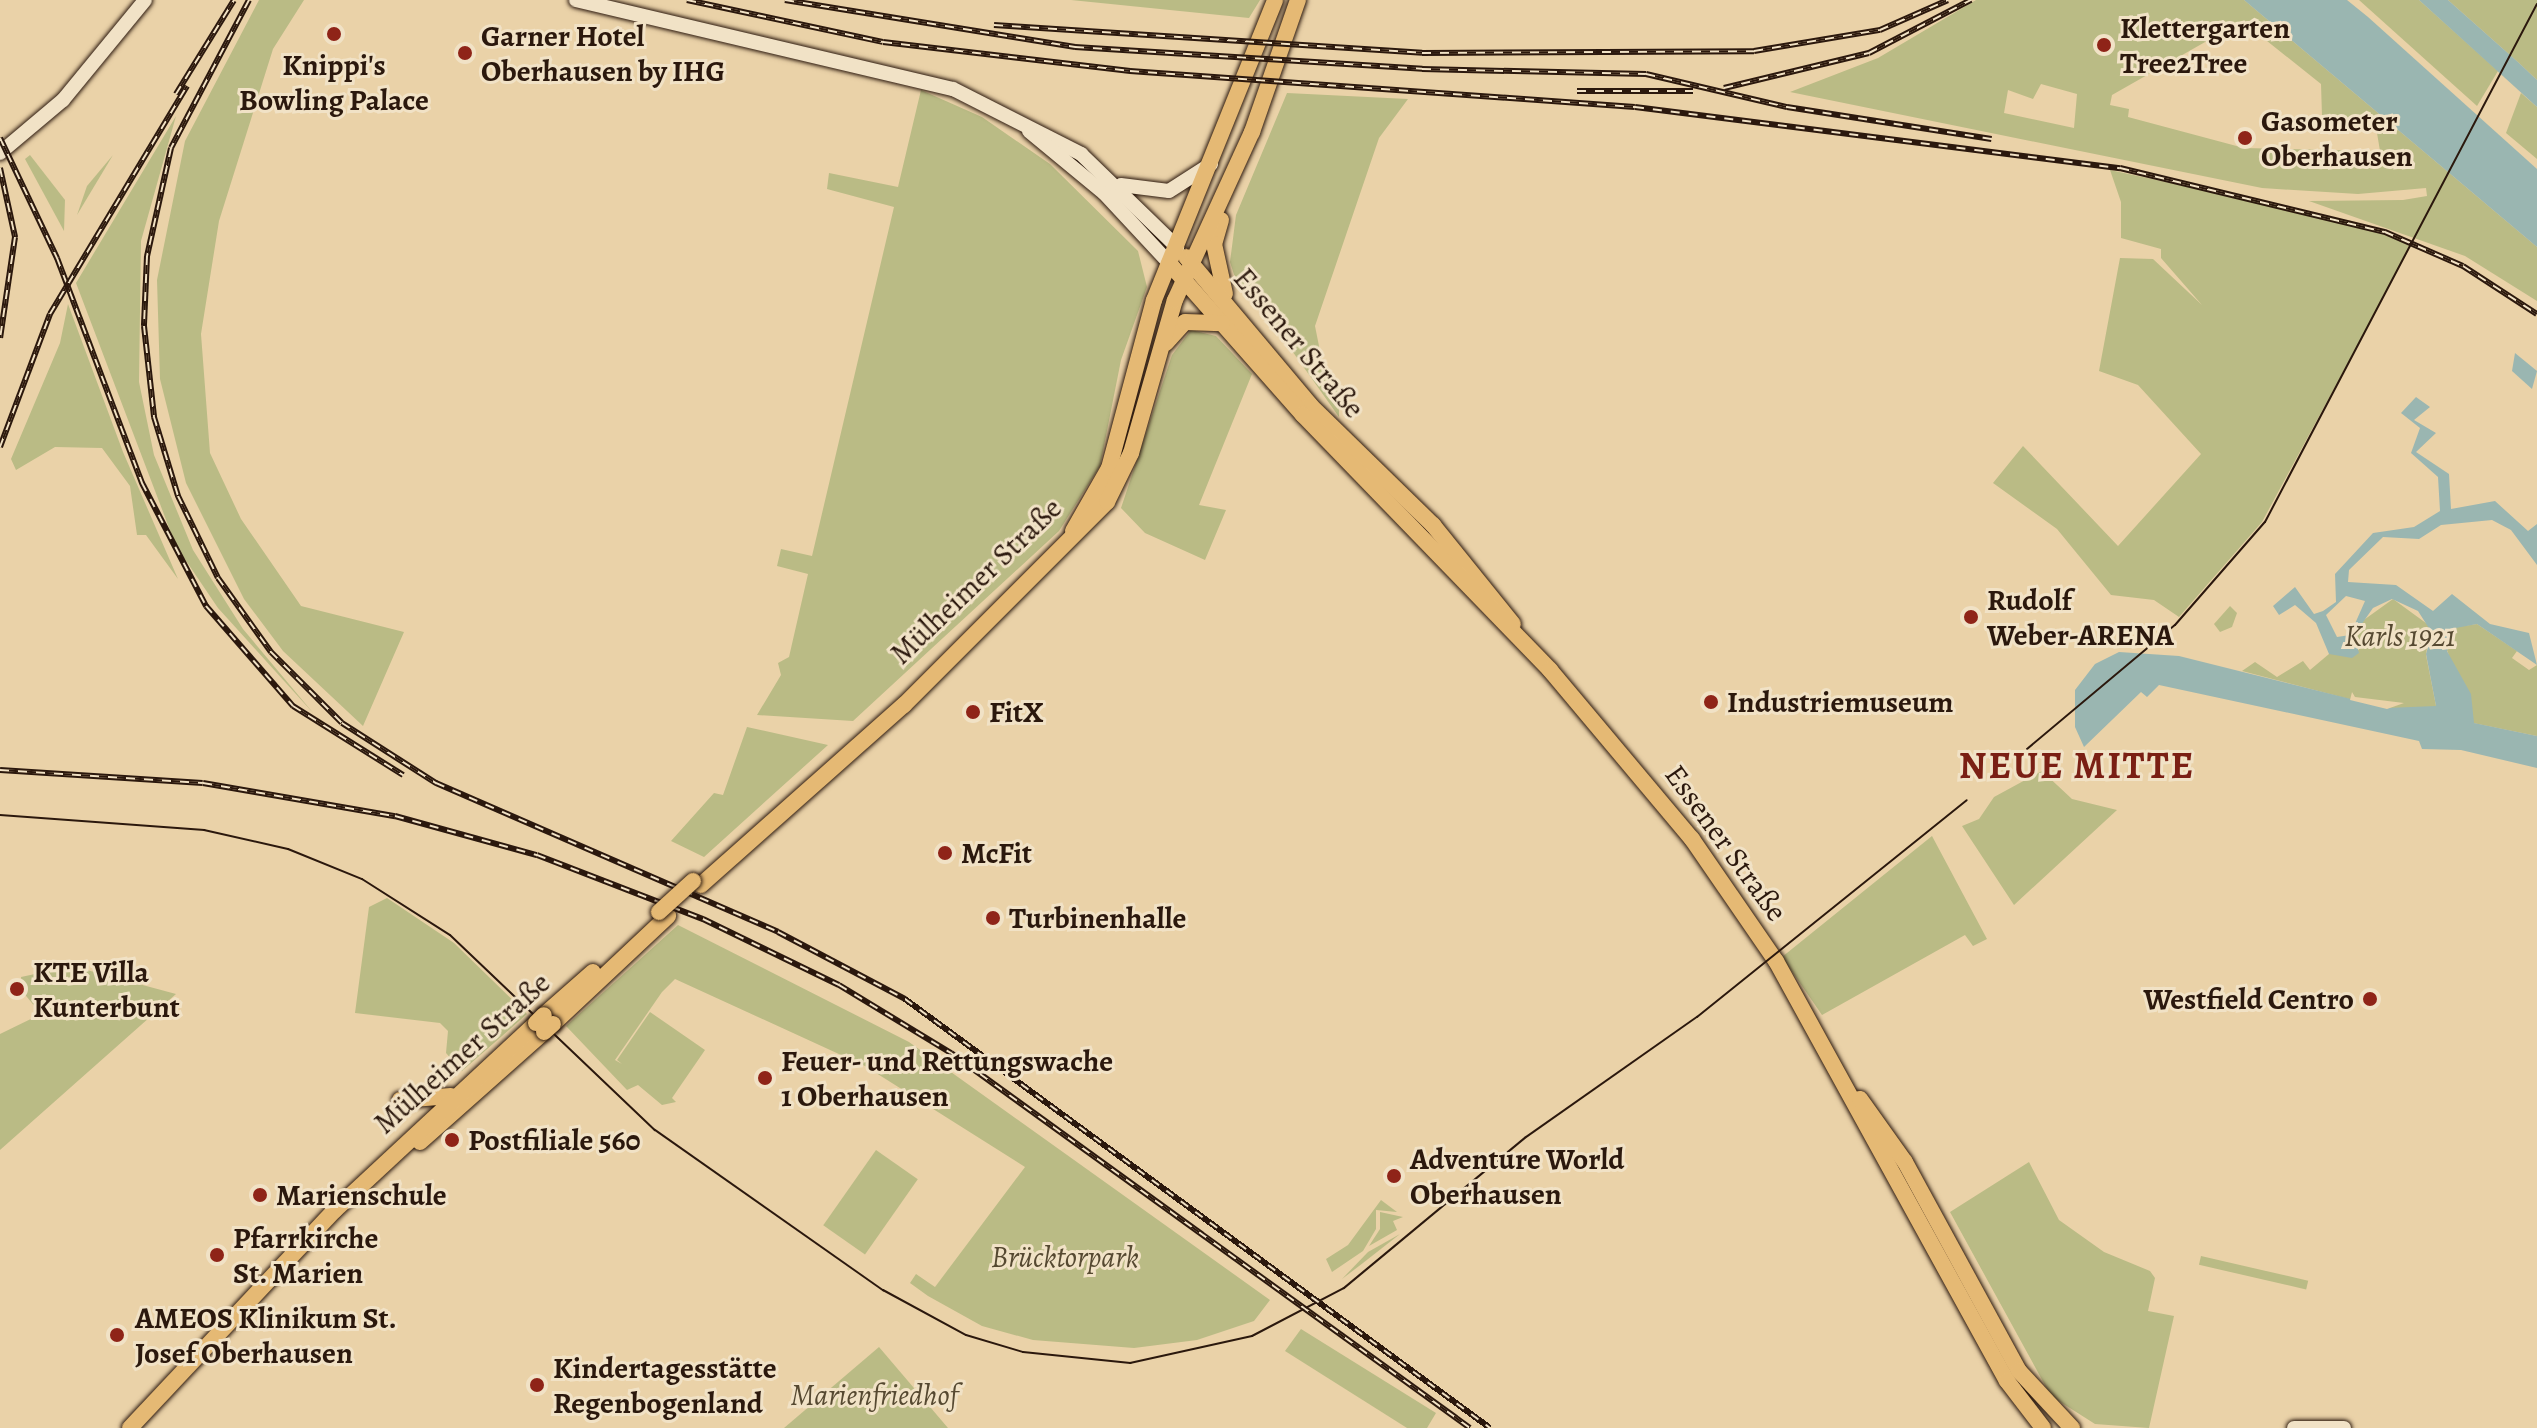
<!DOCTYPE html>
<html>
<head>
<meta charset="utf-8">
<style>
  body { margin:0 }
  #map { position:relative; width:2537px; height:1428px; overflow:hidden; background:#ead2a8; font-family:Alegreya,serif }
  div>[style] { position:absolute }
  .green>* { inset:0; background:#babb85; transform-origin:0 0 }
  .water>* { inset:0; background:#9ab6b1 }
  .pier>* { inset:0; background:#ead2a8 }
  .roads { filter:drop-shadow(0 0 2px #2b180d) drop-shadow(0 0 2px #2b180d) }
  .secondary>* { height:14px; margin:-7px; padding:0 7px; transform-origin:7px; border-radius:7px; background:#f1e2c6 }
  .primary>* { height:16px; margin:-8px; padding:0 8px; transform-origin:8px; border-radius:8px; background:#e5b974 }
  .tram>* { height:2px; margin:-1px; padding:0 1px; transform-origin:1px; border-radius:1px; background:#2b180d }
  .rail>* { height:6px; margin-top:-3px; transform-origin:0; background:repeating-linear-gradient(90deg,#f1e2c6 0 9px,#2b180d 0 18px); box-sizing:border-box; border-block:2px solid #2b180d }
  .bridges { filter:drop-shadow(0 0 2px #2b180d) drop-shadow(0 0 2px #2b180d) }
  .primary-bridge>* { height:16px; margin:-8px; padding:0 8px; transform-origin:8px; border-radius:8px; background:#e5b974 }
  .dots>* { width:22px; height:22px; translate:-50% -50%; box-sizing:border-box; border:4px solid #f1e2c6; border-radius:50% }
  span { translate:-50% -50%; white-space:nowrap; text-align:center; line-height:1.15; -webkit-text-stroke:6px #f1e2c6; paint-order:stroke }
  .poi-label { font-size:30px; color:#2b180d; font-weight:700 }
  .left { translate:0 -50%; text-align:left }
  .right { translate:-100% -50%; text-align:right }
  .street-label { font-size:30px; color:#2b180d }
  .park-label { font-size:30px; color:#564931; font-style:italic }
  .district-label { font-size:38px; color:#7a1f14; font-weight:700; letter-spacing:2px }
</style>
</head>
<body>
<div id="map">
  <div class="green">
    <div style="clip-path:polygon(259px 0,304px 0,273px 49px,219px 221px,201px 334px,210px 453px,241px 519px,301px 606px,404px 632px,363px 726px,283px 651px,244px 599px,186px 483px,160px 379px,157px 280px,185px 141px)"></div>
    <div style="clip-path:polygon(1071px 0,1260px 0,1249px 18px)"></div>
    <div style="clip-path:polygon(evenodd,1976px 0,2244px 0,2537px 247px,2537px 301px,2465px 256px,2309px 201px,2403px 200px,2427px 196px,2426px 188px,2358px 194px,2262px 188px,1790px 92px,1878px 58px,1976px 0,2242px 21px,2321px 84px,2322px 116px,2376px 127px,2380px 151px,2244px 148px,2128px 117px,2129px 109px,2110px 105px,2112px 95px,2242px 21px,1976px 0,2041px 84px,2077px 94px,2074px 128px,2004px 113px,2008px 90px,2033px 99px,2041px 84px)"></div>
    <div style="clip-path:polygon(2359px 0,2419px 0,2498px 71px,2477px 106px)"></div>
    <div style="clip-path:polygon(2448px 0,2537px 0,2537px 80px,2519px 63px)"></div>
    <div style="clip-path:polygon(921px 90px,982px 117px,1050px 164px,1138px 251px,1147px 287px,1121px 360px,1100px 466px,1059px 531px,853px 721px,757px 715px,781px 675px,778px 663px,789px 657px,808px 574px,777px 566px,781px 549px,812px 556px,894px 207px,827px 189px,829px 173px,898px 187px)"></div>
    <div style="clip-path:polygon(1287px 93px,1408px 99px,1379px 138px,1315px 326px,1325px 376px,1339px 393px,1339px 417px,1261px 307px,1238px 287px,1230px 262px,1236px 215px)"></div>
    <div style="clip-path:polygon(2521px 93px,2537px 107px,2537px 159px,2506px 133px)"></div>
    <div style="clip-path:polygon(176px 116px,141px 241px,139px 382px,154px 455px,193px 550px,243px 629px,314px 714px,218px 608px,176px 546px,76px 283px)"></div>
    <div style="clip-path:polygon(30px 155px,65px 200px,64px 231px,25px 159px)"></div>
    <div style="clip-path:polygon(113px 155px,77px 215px,87px 186px)"></div>
    <div style="clip-path:polygon(2110px 170px,2347px 221px,2412px 244px,2262px 522px,2179px 617px,2154px 600px,2111px 595px,2057px 529px,1993px 483px,2023px 446px,2118px 546px,2201px 454px,2138px 385px,2099px 371px,2120px 258px,2153px 259px,2202px 305px,2161px 258px,2161px 249px,2121px 238px,2121px 202px)"></div>
    <div style="clip-path:polygon(68px 304px,123px 452px,178px 579px,146px 535px,137px 535px,130px 486px,102px 448px,55px 447px,16px 470px,11px 459px,60px 343px)"></div>
    <div style="clip-path:polygon(1191px 330px,1216px 336px,1252px 374px,1199px 505px,1226px 510px,1205px 560px,1145px 533px,1121px 508px,1172px 355px)"></div>
    <div style="clip-path:polygon(2393px 599px,2430px 626px,2426px 655px,2436px 706px,2430px 710px,2387px 709px,2242px 671px,2255px 662px,2277px 677px,2303px 661px,2310px 670px,2329px 654px,2359px 650px,2354px 640px,2361px 622px)"></div>
    <div style="clip-path:polygon(2230px 606px,2237px 613px,2232px 627px,2220px 632px,2214px 624px)"></div>
    <div style="clip-path:polygon(2477px 624px,2517px 651px,2512px 658px,2529px 670px,2537px 665px,2537px 736px,2473px 723px,2447px 650px,2456px 627px)"></div>
    <div style="clip-path:polygon(747px 727px,828px 745px,704px 857px,671px 841px,714px 793px,723px 795px)"></div>
    <div style="clip-path:polygon(2042px 771px,2072px 799px,2117px 810px,2014px 905px,1962px 826px,1979px 819px,1994px 797px)"></div>
    <div style="clip-path:polygon(1932px 836px,1987px 939px,1973px 946px,1965px 935px,1822px 1015px,1782px 957px)"></div>
    <div style="clip-path:polygon(387px 898px,454px 943px,527px 1014px,462px 1071px,446px 1053px,448px 1031px,440px 1023px,355px 1013px,369px 907px)"></div>
    <div style="clip-path:polygon(678px 925px,909px 1042px,1270px 1300px,1254px 1321px,1197px 1340px,1134px 1348px,1033px 1340px,982px 1326px,928px 1296px,910px 1283px,916px 1274px,935px 1287px,1025px 1167px,865px 1066px,675px 979px,662px 992px,615px 1060px,622px 1064px,617px 1060px,650px 1012px,705px 1050px,672px 1098px,676px 1102px,662px 1105px,638px 1085px,627px 1090px,566px 1026px)"></div>
    <div style="clip-path:polygon(72px 966px,176px 994px,0 1150px,0 1034px,41px 1014px,22px 991px,21px 977px)"></div>
    <div style="left:876px;top:1150px;width:51px;height:92px;rotate:35deg"></div>
    <div style="clip-path:polygon(2029px 1162px,2059px 1220px,2104px 1252px,2150px 1271px,2155px 1278px,2148px 1311px,2174px 1316px,2149px 1428px,2095px 1424px,2051px 1396px,1950px 1212px)"></div>
    <div style="clip-path:polygon(1381px 1200px,1397px 1212px,1376px 1210px,1376px 1229px,1363px 1251px,1332px 1272px,1326px 1259px,1348px 1245px)"></div>
    <div style="clip-path:polygon(1380px 1212px,1403px 1217px,1393px 1221px,1397px 1230px,1369px 1246px,1380px 1229px)"></div>
    <div style="clip-path:polygon(1400px 1234px,1363px 1263px,1342px 1279px,1368px 1252px)"></div>
    <div style="left:2201px;top:1256px;width:110px;height:9px;rotate:13deg"></div>
    <div style="clip-path:polygon(1301px 1329px,1436px 1413px,1427px 1428px,1407px 1428px,1285px 1351px)"></div>
    <div style="clip-path:polygon(879px 1347px,948px 1428px,784px 1428px)"></div>
  </div>
  <div class="water">
    <div style="clip-path:polygon(2244px 0,2347px 0,2368px 17px,2537px 169px,2537px 247px)"></div>
    <div style="clip-path:polygon(2419px 0,2448px 0,2519px 63px,2537px 80px,2537px 107px)"></div>
    <div style="clip-path:polygon(2515px 353px,2537px 371px,2532px 389px,2512px 371px)"></div>
    <div style="clip-path:polygon(evenodd,2416px 397px,2430px 407px,2414px 420px,2436px 433px,2416px 452px,2449px 474px,2451px 509px,2495px 501px,2528px 531px,2537px 524px,2537px 565px,2511px 530px,2492px 520px,2441px 525px,2419px 539px,2383px 537px,2349px 570px,2348px 582px,2396px 585px,2433px 611px,2452px 594px,2490px 624px,2529px 633px,2537px 665px,2477px 624px,2456px 628px,2447px 651px,2471px 694px,2474px 723px,2537px 736px,2537px 768px,2461px 750px,2422px 749px,2419px 741px,2159px 685px,2147px 697px,2141px 692px,2084px 747px,2075px 727px,2075px 690px,2095px 664px,2119px 652px,2179px 656px,2387px 708px,2436px 706px,2426px 654px,2432px 633px,2418px 611px,2392px 599px,2373px 608px,2354px 635px,2359px 653px,2352px 658px,2329px 654px,2316px 623px,2295px 605px,2279px 615px,2273px 606px,2295px 587px,2314px 614px,2323px 611px,2336px 602px,2335px 574px,2373px 533px,2414px 527px,2440px 511px,2438px 477px,2411px 453px,2420px 428px,2401px 413px,2416px 397px,2346px 596px,2365px 601px,2350px 635px,2337px 637px,2326px 615px,2346px 596px)"></div>
  </div>
  <div class="pier">
    <div style="clip-path:polygon(2352px 692px,2355px 697px,2404px 703px,2387px 709px,2350px 700px)"></div>
  </div>
  <div class="roads">
    <div class="secondary">
      <div style="left:576px;top:0;width:387px;rotate:13.3deg"></div>
      <div style="left:953px;top:89px;width:144px;rotate:26.9deg"></div>
      <div style="left:1081px;top:154px;width:134px;rotate:44.1deg"></div>
      <div style="left:1029px;top:131px;width:97px;rotate:39.6deg"></div>
      <div style="left:1104px;top:193px;width:96px;rotate:47.1deg"></div>
      <div style="left:0;top:153px;width:82px;rotate:-40.1deg"></div>
      <div style="left:63px;top:100px;width:129px;rotate:-50.6deg"></div>
      <div style="left:1121px;top:185px;width:48px;rotate:7.1deg"></div>
      <div style="left:1169px;top:191px;width:50px;rotate:-32.7deg"></div>
      <div style="left:2294px;top:1428px;width:50px"></div>
    </div>
    <div class="primary">
      <div style="left:1221px;top:220px;width:25px;rotate:106deg"></div>
      <div style="left:1214px;top:244px;width:51px;rotate:77.6deg"></div>
      <div style="left:1186px;top:257px;width:193px;rotate:50deg"></div>
      <div style="left:1310px;top:405px;width:172px;rotate:44.3deg"></div>
      <div style="left:1433px;top:525px;width:127px;rotate:51.1deg"></div>
      <div style="left:1169px;top:263px;width:203px;rotate:48.6deg"></div>
      <div style="left:1303px;top:415px;width:355px;rotate:45.9deg"></div>
      <div style="left:1550px;top:670px;width:221px;rotate:50deg"></div>
      <div style="left:1692px;top:839px;width:148px;rotate:55.5deg"></div>
      <div style="left:1776px;top:961px;width:479px;rotate:61.2deg"></div>
      <div style="left:2007px;top:1381px;width:59px;rotate:52.5deg"></div>
      <div style="left:1166px;top:343px;width:28px;rotate:-48deg"></div>
      <div style="left:1185px;top:322px;width:37px;rotate:2deg"></div>
      <div style="left:1073px;top:531px;width:73px;rotate:-60.3deg"></div>
      <div style="left:1109px;top:468px;width:174px;rotate:-75deg"></div>
      <div style="left:1154px;top:300px;width:323px;rotate:-68deg"></div>
      <div style="left:701px;top:885px;width:271px;rotate:-41.6deg"></div>
      <div style="left:904px;top:705px;width:287px;rotate:-45deg"></div>
      <div style="left:1107px;top:502px;width:55px;rotate:-63.9deg"></div>
      <div style="left:1131px;top:453px;width:159px;rotate:-74deg"></div>
      <div style="left:1175px;top:300px;width:185px;rotate:-65.4deg"></div>
      <div style="left:1252px;top:132px;width:140px;rotate:-70.8deg"></div>
      <div style="left:544px;top:1015px;width:65px;rotate:-41.3deg"></div>
      <div style="left:553px;top:1024px;width:158px;rotate:-43.2deg"></div>
      <div style="left:1860px;top:1099px;width:77px;rotate:54.5deg"></div>
      <div style="left:1905px;top:1162px;width:238px;rotate:61.4deg"></div>
      <div style="left:2019px;top:1371px;width:78px;rotate:47.1deg"></div>
      <div style="left:400px;top:1100px;width:51px;rotate:-4.5deg"></div>
      <div style="left:420px;top:1142px;width:166px;rotate:-41.6deg"></div>
      <div style="left:130px;top:1428px;width:299px;rotate:-46.8deg"></div>
      <div style="left:335px;top:1210px;width:275px;rotate:-42.9deg"></div>
    </div>
  </div>
  <div class="tram">
    <div style="left:2027px;top:749px;width:193px;rotate:-40deg"></div>
    <div style="left:2175px;top:625px;width:137px;rotate:-48.9deg"></div>
    <div style="left:2265px;top:522px;width:585px;rotate:-62.3deg"></div>
    <div style="left:0;top:815px;width:205px;rotate:4.2deg"></div>
    <div style="left:204px;top:830px;width:86px;rotate:12.7deg"></div>
    <div style="left:288px;top:849px;width:80px;rotate:22.1deg"></div>
    <div style="left:362px;top:879px;width:104px;rotate:32.5deg"></div>
    <div style="left:450px;top:935px;width:283px;rotate:43.6deg"></div>
    <div style="left:655px;top:1130px;width:279px;rotate:35.1deg"></div>
    <div style="left:883px;top:1290px;width:94px;rotate:28.5deg"></div>
    <div style="left:966px;top:1335px;width:59px;rotate:16.6deg"></div>
    <div style="left:1023px;top:1352px;width:108px;rotate:5.9deg"></div>
    <div style="left:1130px;top:1363px;width:125px;rotate:-12.5deg"></div>
    <div style="left:1252px;top:1336px;width:104px;rotate:-27.6deg"></div>
    <div style="left:1344px;top:1288px;width:236px;rotate:-39.7deg"></div>
    <div style="left:1526px;top:1137px;width:209px;rotate:-35.1deg"></div>
    <div style="left:1697px;top:1017px;width:346px;rotate:-38.8deg"></div>
  </div>
  <div class="rail">
    <div style="left:249px;top:0;width:167px;rotate:117.8deg"></div>
    <div style="left:171px;top:148px;width:111px;rotate:102.5deg"></div>
    <div style="left:147px;top:256px;width:70px;rotate:92.5deg"></div>
    <div style="left:144px;top:326px;width:92px;rotate:83.7deg"></div>
    <div style="left:154px;top:417px;width:83px;rotate:73.1deg"></div>
    <div style="left:178px;top:496px;width:91px;rotate:64deg"></div>
    <div style="left:218px;top:578px;width:91px;rotate:54.4deg"></div>
    <div style="left:271px;top:652px;width:100px;rotate:45deg"></div>
    <div style="left:342px;top:723px;width:112px;rotate:32.6deg"></div>
    <div style="left:436px;top:783px;width:373px;rotate:23.5deg"></div>
    <div style="left:778px;top:932px;width:144px;rotate:27.8deg"></div>
    <div style="left:905px;top:999px;width:725px;rotate:36.25deg"></div>
    <div style="left:687px;top:0;width:200px;rotate:12.1deg"></div>
    <div style="left:883px;top:42px;width:249px;rotate:6.7deg"></div>
    <div style="left:1130px;top:71px;width:506px;rotate:4.08deg"></div>
    <div style="left:1635px;top:107px;width:489px;rotate:7.2deg"></div>
    <div style="left:2120px;top:168px;width:273px;rotate:13.6deg"></div>
    <div style="left:2385px;top:232px;width:85px;rotate:23.6deg"></div>
    <div style="left:2463px;top:266px;width:88px;rotate:33deg"></div>
    <div style="left:785px;top:0;width:294px;rotate:9.2deg"></div>
    <div style="left:1075px;top:47px;width:348px;rotate:3.6deg"></div>
    <div style="left:1422px;top:69px;width:224px;rotate:1.3deg"></div>
    <div style="left:1646px;top:74px;width:145px;rotate:13.2deg"></div>
    <div style="left:1787px;top:107px;width:207px;rotate:8.9deg"></div>
    <div style="left:994px;top:25px;width:429px;rotate:3.7deg"></div>
    <div style="left:1422px;top:53px;width:332px;rotate:-0.3deg"></div>
    <div style="left:1754px;top:51px;width:128px;rotate:-9.5deg"></div>
    <div style="left:1880px;top:30px;width:74px;rotate:-23.8deg"></div>
    <div style="left:1724px;top:88px;width:149px;rotate:-13.6deg"></div>
    <div style="left:1869px;top:53px;width:115px;rotate:-27.5deg"></div>
    <div style="left:1577px;top:91px;width:116px"></div>
    <div style="left:176px;top:94px;width:110px;rotate:-58.3deg"></div>
    <div style="left:0;top:138px;width:133px;rotate:64.6deg"></div>
    <div style="left:57px;top:258px;width:241px;rotate:69.3deg"></div>
    <div style="left:142px;top:483px;width:139px;rotate:62.5deg"></div>
    <div style="left:206px;top:606px;width:133px;rotate:49deg"></div>
    <div style="left:293px;top:706px;width:130px;rotate:32.1deg"></div>
    <div style="left:0;top:168px;width:71px;rotate:77.7deg"></div>
    <div style="left:15px;top:237px;width:102px;rotate:98.4deg"></div>
    <div style="left:0;top:447px;width:142px;rotate:-69.4deg"></div>
    <div style="left:50px;top:314px;width:266px;rotate:-59deg"></div>
    <div style="left:0;top:770px;width:203px;rotate:3.7deg"></div>
    <div style="left:203px;top:783px;width:195px;rotate:9.8deg"></div>
    <div style="left:395px;top:816px;width:147px;rotate:15.4deg"></div>
    <div style="left:537px;top:855px;width:178px;rotate:21.1deg"></div>
    <div style="left:703px;top:919px;width:151px;rotate:25.9deg"></div>
    <div style="left:839px;top:985px;width:131px;rotate:31.3deg"></div>
    <div style="left:951px;top:1053px;width:640px;rotate:35.85deg"></div>
  </div>
  <div class="bridges">
    <div class="primary-bridge">
      <div style="left:659px;top:912px;width:46px;rotate:-42.4deg"></div>
      <div style="left:536px;top:1023px;width:11px;rotate:-45deg"></div>
      <div style="left:544px;top:1032px;width:12px;rotate:-42deg"></div>
    </div>
  </div>
  <div class="dots">
    <div style="left:334px;top:34px;background:#8f2418"></div>
    <div style="left:2104px;top:45px;background:#8f2418"></div>
    <div style="left:465px;top:53px;background:#8f2418"></div>
    <div style="left:2245px;top:138px;background:#8f2418"></div>
    <div style="left:1971px;top:617px;background:#8f2418"></div>
    <div style="left:1711px;top:702px;background:#8f2418"></div>
    <div style="left:973px;top:712px;background:#8f2418"></div>
    <div style="left:945px;top:853px;background:#8f2418"></div>
    <div style="left:993px;top:918px;background:#8f2418"></div>
    <div style="left:17px;top:989px;background:#8f2418"></div>
    <div style="left:2370px;top:999px;background:#8f2418"></div>
    <div style="left:765px;top:1078px;background:#8f2418"></div>
    <div style="left:452px;top:1140px;background:#8f2418"></div>
    <div style="left:1394px;top:1176px;background:#8f2418"></div>
    <div style="left:260px;top:1195px;background:#8f2418"></div>
    <div style="left:217px;top:1255px;background:#8f2418"></div>
    <div style="left:117px;top:1335px;background:#8f2418"></div>
    <div style="left:537px;top:1385px;background:#8f2418"></div>
  </div>
  <div class="poi-label">
    <span class="left" style="left:2120px;top:45px">Klettergarten<br>Tree2Tree</span>
    <span class="left" style="left:481px;top:53px">Garner Hotel<br>Oberhausen by IHG</span>
    <span style="left:334px;top:82px">Knippi's<br>Bowling Palace</span>
    <span class="left" style="left:2261px;top:138px">Gasometer<br>Oberhausen</span>
    <span class="left" style="left:1987px;top:617px">Rudolf<br>Weber-ARENA</span>
    <span class="left" style="left:1727px;top:702px">Industriemuseum</span>
    <span class="left" style="left:989px;top:712px">FitX</span>
    <span class="left" style="left:961px;top:853px">McFit</span>
    <span class="left" style="left:1009px;top:918px">Turbinenhalle</span>
    <span class="left" style="left:33px;top:989px">KTE Villa<br>Kunterbunt</span>
    <span class="right" style="left:2354px;top:999px">Westfield Centro</span>
    <span class="left" style="left:781px;top:1078px">Feuer- und Rettungswache<br>1 Oberhausen</span>
    <span class="left" style="left:468px;top:1140px">Postfiliale 560</span>
    <span class="left" style="left:1410px;top:1176px">Adventure World<br>Oberhausen</span>
    <span class="left" style="left:276px;top:1195px">Marienschule</span>
    <span class="left" style="left:233px;top:1255px">Pfarrkirche<br>St. Marien</span>
    <span class="left" style="left:135px;top:1335px">AMEOS Klinikum St.<br>Josef Oberhausen</span>
    <span class="left" style="left:553px;top:1385px">Kindertagesstätte<br>Regenbogenland</span>
  </div>
  <div class="street-label">
    <span style="left:1299px;top:343px;rotate:50deg">Essener Straße</span>
    <span style="left:976px;top:581px;rotate:-44deg">Mülheimer Straße</span>
    <span style="left:1726px;top:843px;rotate:54deg">Essener Straße</span>
    <span style="left:462px;top:1053px;rotate:-42deg">Mülheimer Straße</span>
  </div>
  <div class="park-label">
    <span style="left:2400px;top:636px">Karls 1921</span>
    <span style="left:1065px;top:1257px">Brücktorpark</span>
    <span style="left:874px;top:1395px">Marienfriedhof</span>
  </div>
  <div class="district-label">
    <span style="left:2077px;top:766px">NEUE MITTE</span>
  </div>
</div>
</body>
</html>
